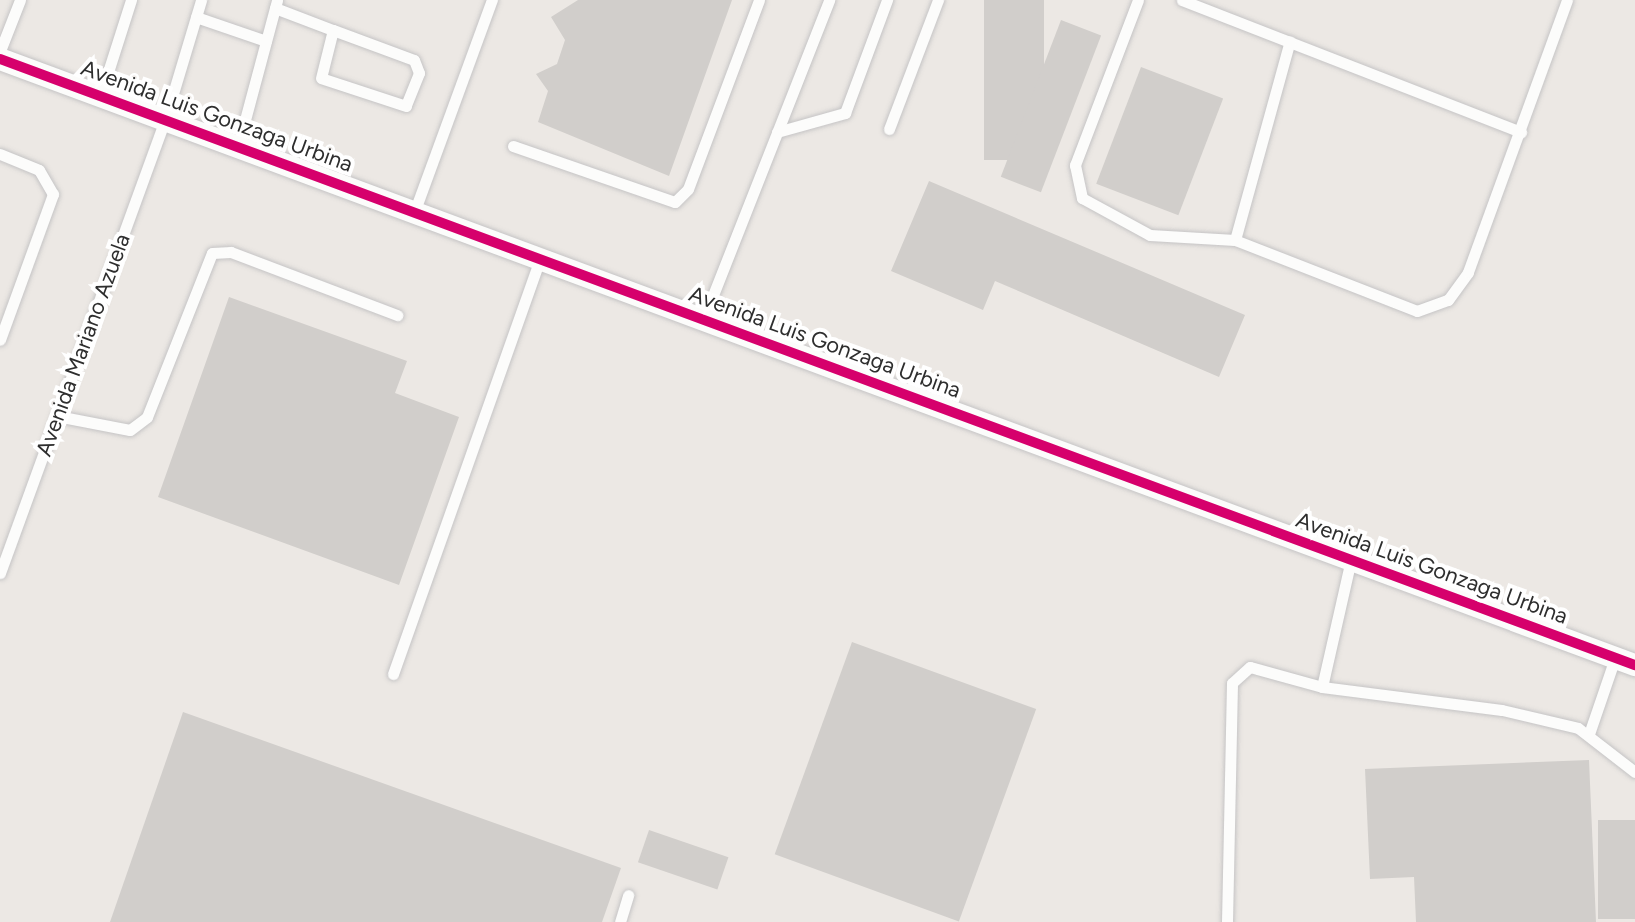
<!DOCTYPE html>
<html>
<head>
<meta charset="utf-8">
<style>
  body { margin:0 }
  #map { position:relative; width:1635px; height:922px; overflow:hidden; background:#ece8e4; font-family:Figtree,sans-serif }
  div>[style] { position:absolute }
  .building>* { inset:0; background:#d1cecb; transform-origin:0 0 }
  .roads { filter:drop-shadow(0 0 2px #c5c4c5) drop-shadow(0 0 2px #c5c4c5) }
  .lane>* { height:11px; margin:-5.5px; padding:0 5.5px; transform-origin:5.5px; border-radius:5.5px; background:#fcfcfb }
  .street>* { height:22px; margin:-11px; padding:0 11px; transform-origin:11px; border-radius:11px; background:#fcfcfb }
  .cycleway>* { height:10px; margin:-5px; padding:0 5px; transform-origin:5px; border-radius:5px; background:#d6006c }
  span { translate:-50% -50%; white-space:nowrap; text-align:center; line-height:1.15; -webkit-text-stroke:8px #fff; paint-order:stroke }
  .street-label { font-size:22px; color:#2e2e2e }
</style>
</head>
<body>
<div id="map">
  <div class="building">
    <div style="clip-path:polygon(578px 0,732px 0,669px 176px,538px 122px,548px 91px,536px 74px,557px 64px,565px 40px,551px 17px)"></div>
    <div style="left:984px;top:0;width:60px;height:160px"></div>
    <div style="left:1061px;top:20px;width:43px;height:168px;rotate:21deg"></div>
    <div style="left:1141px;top:67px;width:88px;height:125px;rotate:21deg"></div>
    <div style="clip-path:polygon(929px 181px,1245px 315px,1219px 377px,995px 281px,983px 310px,891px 271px)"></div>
    <div style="clip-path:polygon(229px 297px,407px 361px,395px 393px,459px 417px,399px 585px,158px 497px)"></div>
    <div style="left:852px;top:642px;width:196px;height:226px;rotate:20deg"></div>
    <div style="clip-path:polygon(183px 712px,621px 868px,602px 922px,110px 922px)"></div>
    <div style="clip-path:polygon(1589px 760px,1596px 922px,1416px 922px,1414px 877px,1370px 879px,1365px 769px)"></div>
    <div style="left:1635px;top:820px;width:99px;height:37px;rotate:90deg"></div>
    <div style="left:649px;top:830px;width:84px;height:34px;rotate:19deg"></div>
  </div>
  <div class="roads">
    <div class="lane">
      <div style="left:1138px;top:0;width:177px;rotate:110.9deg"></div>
      <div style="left:1075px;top:165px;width:34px;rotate:78deg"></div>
      <div style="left:1082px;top:198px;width:77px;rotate:28.6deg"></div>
      <div style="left:1150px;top:235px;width:85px;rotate:3.4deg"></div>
      <div style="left:1235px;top:240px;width:195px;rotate:21.3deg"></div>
      <div style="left:1417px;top:311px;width:33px;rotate:-20deg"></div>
      <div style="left:1448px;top:300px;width:34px;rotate:-54deg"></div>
      <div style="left:1468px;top:272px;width:289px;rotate:-70deg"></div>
      <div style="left:1182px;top:0;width:364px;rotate:21.3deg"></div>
      <div style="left:275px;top:8px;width:62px;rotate:20.8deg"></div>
      <div style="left:333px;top:30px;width:86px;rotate:20.3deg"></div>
      <div style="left:414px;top:60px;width:14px;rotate:69deg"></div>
      <div style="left:419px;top:73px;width:35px;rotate:112deg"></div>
      <div style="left:406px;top:106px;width:89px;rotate:-161.8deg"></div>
      <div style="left:321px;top:78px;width:49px;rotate:-76deg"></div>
      <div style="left:196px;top:17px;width:74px;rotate:18.9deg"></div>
      <div style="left:0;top:51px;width:55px;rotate:-68.6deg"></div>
      <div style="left:101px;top:94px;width:99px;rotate:-72.3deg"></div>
      <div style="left:889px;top:129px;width:138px;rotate:-69.2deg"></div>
      <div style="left:777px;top:132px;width:71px;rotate:-15.6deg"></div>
      <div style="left:845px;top:113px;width:121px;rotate:-69.6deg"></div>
      <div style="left:238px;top:146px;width:151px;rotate:-75deg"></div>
      <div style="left:513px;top:146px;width:171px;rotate:19.1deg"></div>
      <div style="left:675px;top:202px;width:18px;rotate:-45deg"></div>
      <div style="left:688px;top:189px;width:202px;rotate:-69.4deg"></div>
      <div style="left:0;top:154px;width:42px;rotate:22.3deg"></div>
      <div style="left:39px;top:170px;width:28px;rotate:60deg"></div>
      <div style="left:53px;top:194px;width:155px;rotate:110deg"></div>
      <div style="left:415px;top:210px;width:224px;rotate:-69.9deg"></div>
      <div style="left:1235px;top:240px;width:206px;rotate:-74.6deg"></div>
      <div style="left:704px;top:318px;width:342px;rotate:-68.5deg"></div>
      <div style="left:57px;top:416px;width:74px;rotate:10.9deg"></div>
      <div style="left:130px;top:430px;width:21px;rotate:-37deg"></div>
      <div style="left:147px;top:417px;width:176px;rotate:-68.4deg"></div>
      <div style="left:212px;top:253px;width:19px;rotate:-3deg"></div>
      <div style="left:231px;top:252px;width:178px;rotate:20.8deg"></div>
      <div style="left:0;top:573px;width:485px;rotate:-70deg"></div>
      <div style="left:166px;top:117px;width:122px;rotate:-73.3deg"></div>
      <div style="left:393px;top:674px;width:441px;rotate:-70.5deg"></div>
      <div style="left:1322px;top:687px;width:181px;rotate:7.3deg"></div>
      <div style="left:1502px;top:710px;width:78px;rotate:13.3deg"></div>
      <div style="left:1578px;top:728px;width:72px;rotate:37.7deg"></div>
      <div style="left:1589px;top:734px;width:80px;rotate:-71.1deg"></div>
      <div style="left:620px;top:922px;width:28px;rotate:-73deg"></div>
      <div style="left:1227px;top:922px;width:239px;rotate:-88.8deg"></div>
      <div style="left:1232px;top:683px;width:24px;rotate:-42deg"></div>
      <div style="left:1250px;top:667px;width:75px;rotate:15.5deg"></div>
      <div style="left:1322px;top:687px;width:131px;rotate:-77.2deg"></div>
    </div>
    <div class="street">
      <div style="left:0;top:59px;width:1744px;rotate:20.34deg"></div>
    </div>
  </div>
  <div class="cycleway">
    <div style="left:0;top:59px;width:1744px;rotate:20.34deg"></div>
  </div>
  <div class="street-label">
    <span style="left:217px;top:116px;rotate:20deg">Avenida Luis Gonzaga Urbina</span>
    <span style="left:825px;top:342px;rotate:20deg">Avenida Luis Gonzaga Urbina</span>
    <span style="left:83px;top:345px;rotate:-70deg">Avenida Mariano Azuela</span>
    <span style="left:1432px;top:568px;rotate:20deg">Avenida Luis Gonzaga Urbina</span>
  </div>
</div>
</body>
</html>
